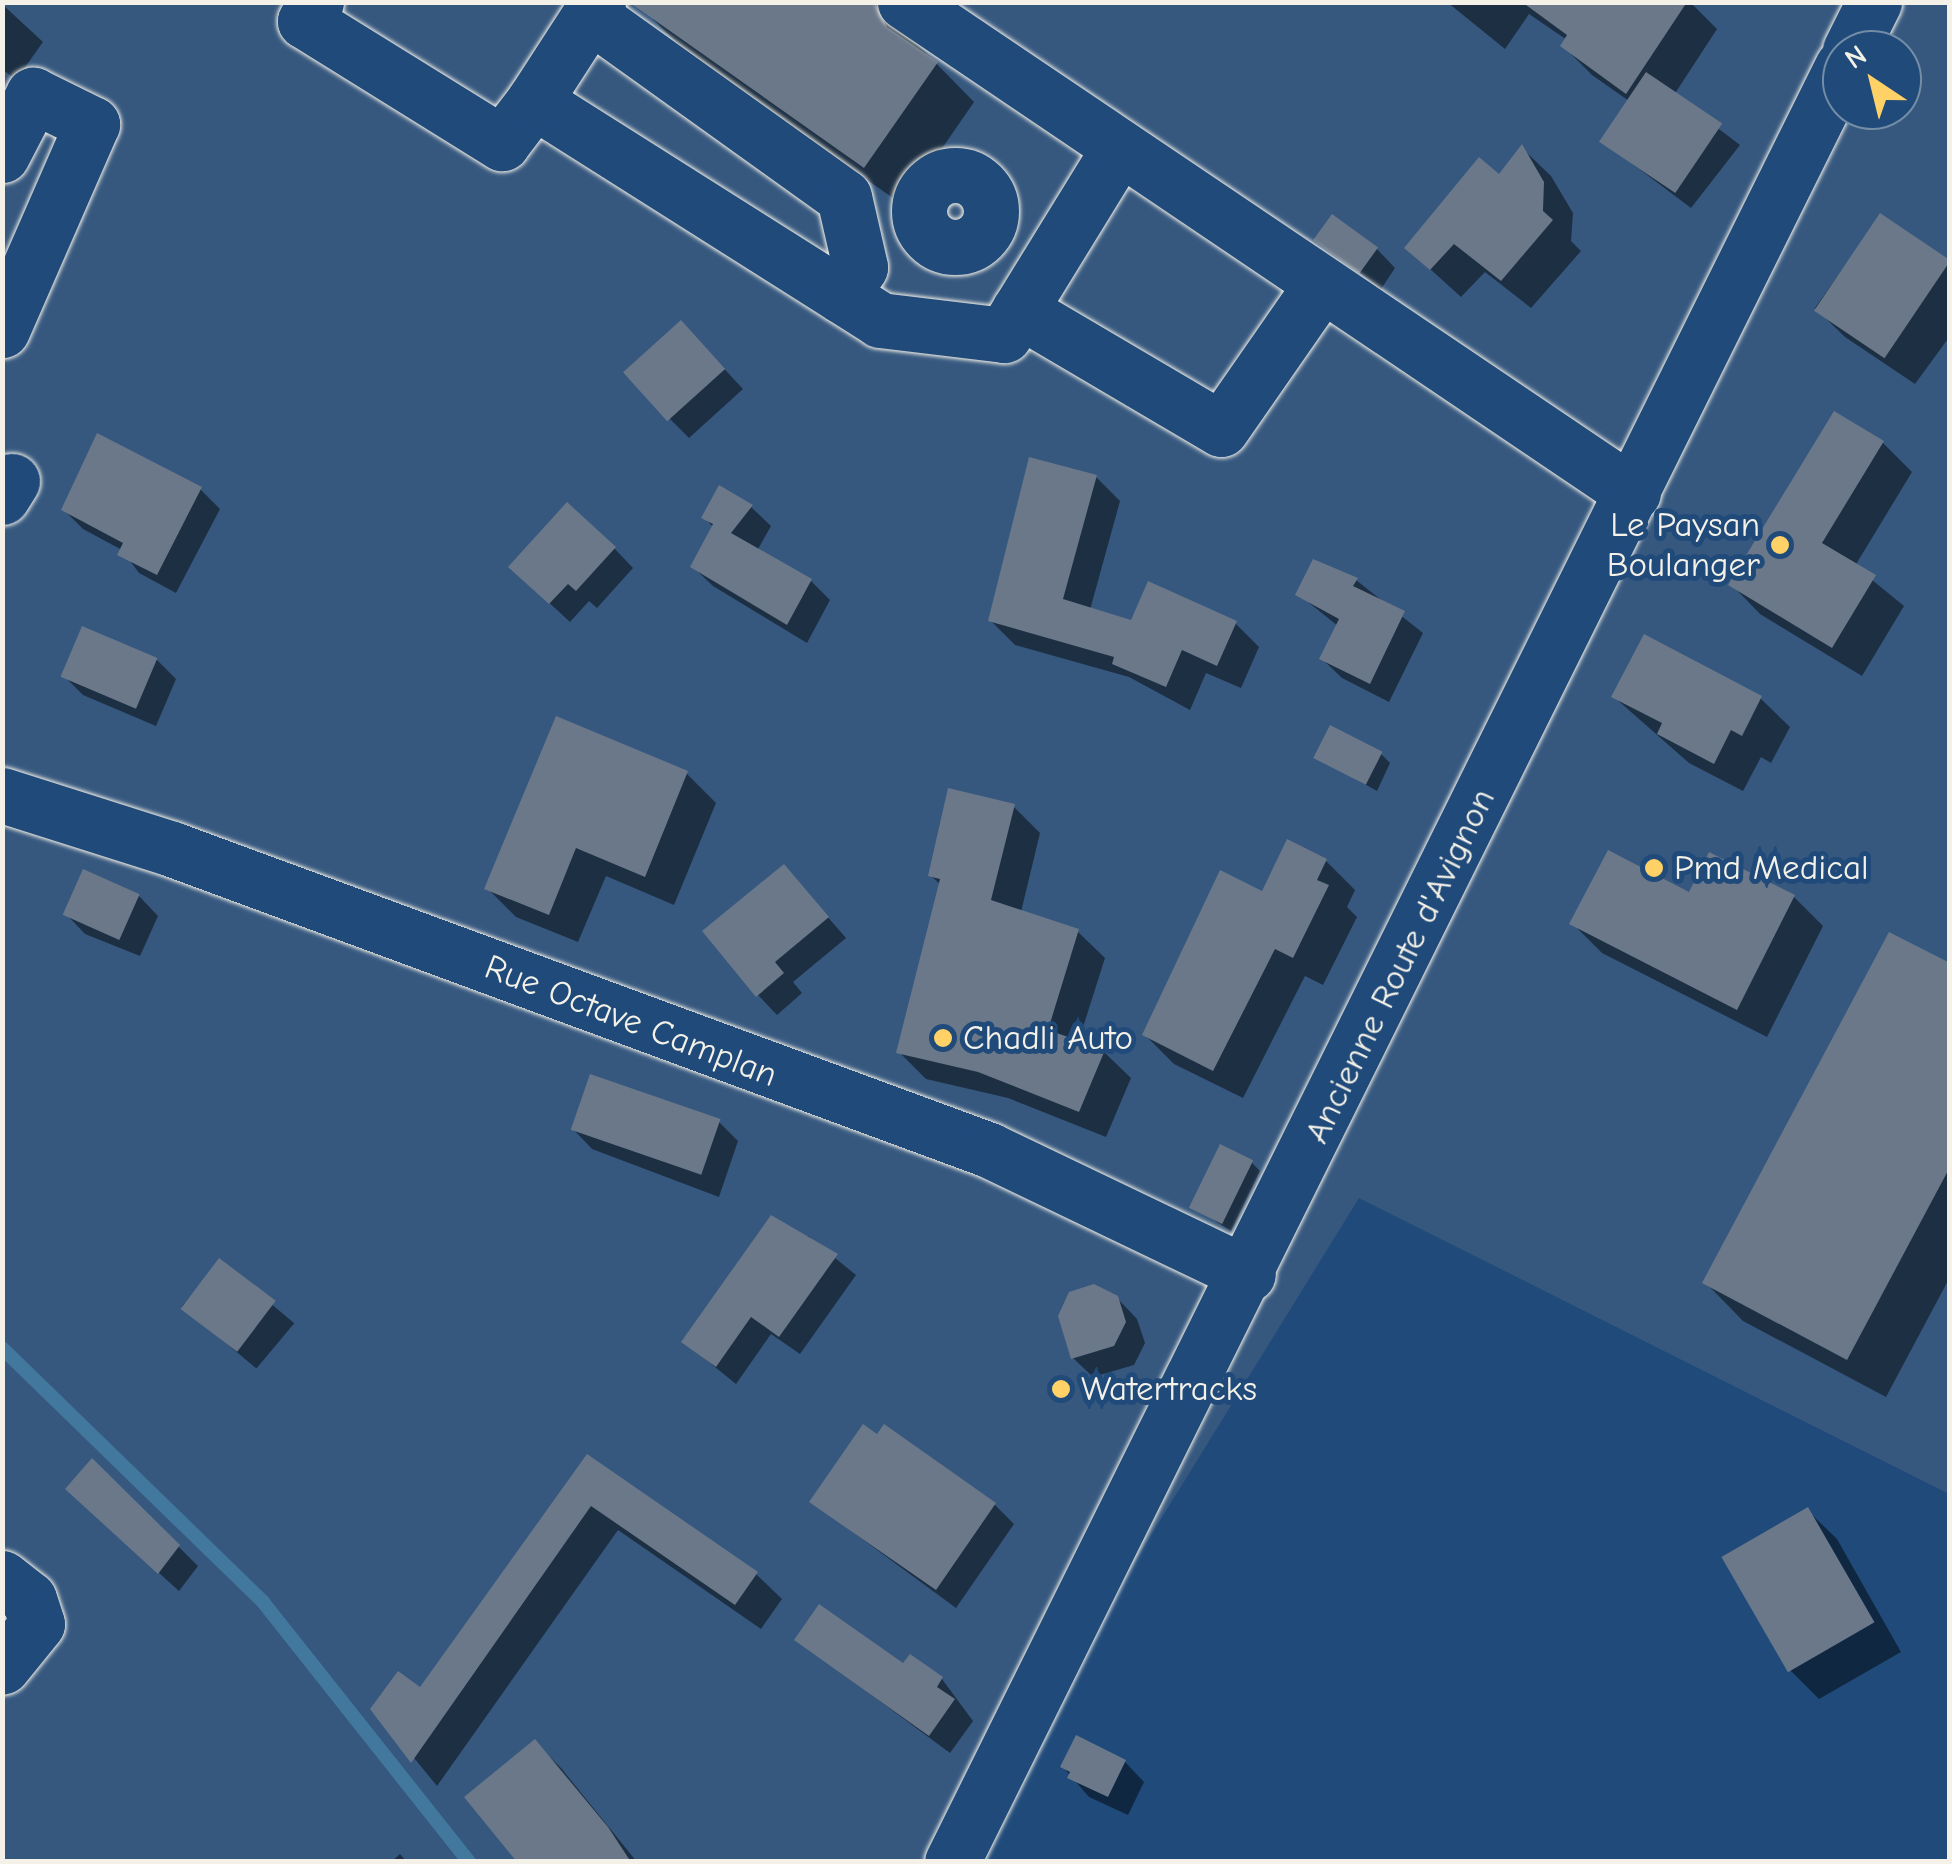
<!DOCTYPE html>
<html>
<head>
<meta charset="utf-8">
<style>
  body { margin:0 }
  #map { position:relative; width:1952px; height:1864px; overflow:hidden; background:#1f4a7a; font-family:"Comic Neue",sans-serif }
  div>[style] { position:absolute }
  .built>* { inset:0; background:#36587f }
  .shadow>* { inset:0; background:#0007; transform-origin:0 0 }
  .stream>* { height:14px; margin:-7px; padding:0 7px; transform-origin:7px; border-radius:7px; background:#42789e }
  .building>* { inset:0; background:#6b788a; transform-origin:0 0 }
  .roads { filter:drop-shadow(0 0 2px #f4f1e8) drop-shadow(0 0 2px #f4f1e8) }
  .minor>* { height:55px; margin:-27.5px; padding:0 27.5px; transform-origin:27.5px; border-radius:27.5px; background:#1f4a7a }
  .minor>.ring { margin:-27.5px; padding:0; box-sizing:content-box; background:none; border:55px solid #1f4a7a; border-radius:50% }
  .dots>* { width:28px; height:28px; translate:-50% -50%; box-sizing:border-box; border:5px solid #1f4a7a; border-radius:50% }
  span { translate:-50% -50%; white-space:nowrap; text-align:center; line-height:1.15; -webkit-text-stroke:10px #1f4a7a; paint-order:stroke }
  .poi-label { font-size:35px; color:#f4f1e8 }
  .right { translate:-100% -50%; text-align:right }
  .left { translate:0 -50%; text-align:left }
  .street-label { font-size:35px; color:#f4f1e8 }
  .frame { position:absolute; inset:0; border:5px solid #f4f1e8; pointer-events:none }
  .north { position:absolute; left:1822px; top:30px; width:100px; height:100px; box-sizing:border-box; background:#1f4a7a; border:2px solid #748da6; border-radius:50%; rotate:325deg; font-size:28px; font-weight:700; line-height:40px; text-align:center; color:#f4f1e8 }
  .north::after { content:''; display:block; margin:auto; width:35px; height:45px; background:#ffd166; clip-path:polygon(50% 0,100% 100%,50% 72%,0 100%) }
</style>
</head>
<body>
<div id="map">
  <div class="built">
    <div style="clip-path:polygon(evenodd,3px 3px,1949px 3px,1949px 1494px,1359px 1198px,950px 1861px,3px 1862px,3px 3px,1842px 50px,1902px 50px,1902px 110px,1842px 110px,1842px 50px)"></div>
  </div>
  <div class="shadow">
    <div style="clip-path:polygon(665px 2px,876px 2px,974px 102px,903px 205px,691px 57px,653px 19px)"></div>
    <div style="clip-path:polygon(1447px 2px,1690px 2px,1717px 29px,1674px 95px,1740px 145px,1691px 208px,1602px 141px,1629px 101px,1592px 75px,1563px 46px,1567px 40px,1529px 14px,1505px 49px)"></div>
    <div style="clip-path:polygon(2px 4px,43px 42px,16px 80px,2px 69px)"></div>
    <div style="clip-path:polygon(1522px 148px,1551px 176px,1573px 213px,1571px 241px,1581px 251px,1531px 308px,1485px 272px,1461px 297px,1407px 248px,1499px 178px)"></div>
    <div style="clip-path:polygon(1880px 216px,1950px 264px,1950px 336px,1915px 384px,1845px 337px,1815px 308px)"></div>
    <div style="clip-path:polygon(1317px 240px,1376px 248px,1395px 268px,1381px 289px)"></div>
    <div style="clip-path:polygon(700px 343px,743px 389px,689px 438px,670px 419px)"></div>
    <div style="clip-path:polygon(1835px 414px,1883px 443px,1912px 472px,1855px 566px,1904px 606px,1862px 676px,1760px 614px,1731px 584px)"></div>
    <div style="clip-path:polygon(1096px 477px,1120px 501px,1090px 610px,1132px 623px,1235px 623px,1259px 647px,1241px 688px,1206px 673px,1190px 710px,1129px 677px,1015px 645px,991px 621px)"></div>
    <div style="clip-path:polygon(200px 489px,220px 509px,176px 593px,139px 573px,122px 550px,83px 529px,64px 510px)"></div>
    <div style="clip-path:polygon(751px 507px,771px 526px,757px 551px,811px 581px,830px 600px,807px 643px,713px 586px,693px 567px,714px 528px,704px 517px)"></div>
    <div style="clip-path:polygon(614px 548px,633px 568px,597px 608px,589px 601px,570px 622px,531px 586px)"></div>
    <div style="clip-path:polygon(1356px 580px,1423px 633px,1389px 702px,1342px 678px,1322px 659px,1338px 626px,1298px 594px)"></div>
    <div style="clip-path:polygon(157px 660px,176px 679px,156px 726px,83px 695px,64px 676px)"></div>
    <div style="clip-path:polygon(1614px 697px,1760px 698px,1790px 727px,1771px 763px,1761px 757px,1743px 791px,1689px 763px)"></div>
    <div style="clip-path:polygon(1381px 754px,1390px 763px,1377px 791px,1318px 758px)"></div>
    <div style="clip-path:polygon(687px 774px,716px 803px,674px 905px,606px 876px,578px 942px,516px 917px,487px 888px)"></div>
    <div style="clip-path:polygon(1013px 806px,1040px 833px,1021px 912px,1078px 932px,1105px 958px,1078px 1043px,1104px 1052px,1131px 1078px,1106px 1137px,1008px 1098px,926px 1079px,899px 1052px,941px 885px,930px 875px)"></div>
    <div style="clip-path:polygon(1326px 861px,1355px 890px,1347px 907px,1357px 917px,1323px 985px,1305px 976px,1243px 1098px,1174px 1064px,1145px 1035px,1263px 894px)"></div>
    <div style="clip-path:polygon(784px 867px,846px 938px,793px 982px,802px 993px,777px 1015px,758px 995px)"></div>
    <div style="clip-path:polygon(139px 896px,158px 916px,140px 956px,85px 934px,66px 914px)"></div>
    <div style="clip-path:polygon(1794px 897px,1823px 926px,1767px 1037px,1602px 953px,1572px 923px)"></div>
    <div style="clip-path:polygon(1950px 966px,1950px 1277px,1886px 1397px,1743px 1321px,1705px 1282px)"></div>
    <div style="clip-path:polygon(718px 1121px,738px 1141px,719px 1197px,592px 1149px,573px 1129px)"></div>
    <div style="clip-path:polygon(1251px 1162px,1260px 1171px,1231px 1231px,1192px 1206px)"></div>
    <div style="clip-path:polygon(808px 1236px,856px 1275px,800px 1354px,771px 1334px,736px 1384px,684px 1342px)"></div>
    <div style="left:220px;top:1261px;width:97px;height:59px;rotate:40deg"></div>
    <div style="clip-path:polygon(1117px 1298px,1137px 1319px,1145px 1343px,1134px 1365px,1093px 1377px,1073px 1358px)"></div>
    <div style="clip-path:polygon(588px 1457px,756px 1574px,782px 1599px,761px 1629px,618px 1530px,437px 1786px,374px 1709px,421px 1691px)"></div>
    <div style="clip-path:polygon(93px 1462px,198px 1566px,179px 1591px,87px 1508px)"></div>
    <div style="clip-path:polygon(812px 1502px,995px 1505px,1014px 1524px,956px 1608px)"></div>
    <div style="clip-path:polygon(1807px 1510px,1837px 1539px,1901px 1652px,1819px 1699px,1790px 1670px)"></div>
    <div style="clip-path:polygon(797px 1640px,942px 1679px,973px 1721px,950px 1753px)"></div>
    <div style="clip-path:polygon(535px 1742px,561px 1768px,637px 1862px,520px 1862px)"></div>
    <div style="clip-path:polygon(1125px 1762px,1144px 1782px,1128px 1815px,1089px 1797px,1063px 1767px)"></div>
    <div style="clip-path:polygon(400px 1854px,407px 1862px,391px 1862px)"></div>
  </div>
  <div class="stream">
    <div style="left:2px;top:1348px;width:364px;rotate:44.2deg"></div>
    <div style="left:263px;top:1602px;width:332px;rotate:51.6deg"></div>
  </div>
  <div class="building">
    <div style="clip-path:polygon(629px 2px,874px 2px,887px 27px,938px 62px,864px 168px)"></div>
    <div style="clip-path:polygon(1522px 2px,1687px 2px,1626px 94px,1560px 46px,1567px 35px)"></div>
    <div style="left:1646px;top:72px;width:92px;height:84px;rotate:34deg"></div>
    <div style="clip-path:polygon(1522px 144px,1544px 182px,1543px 211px,1553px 220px,1501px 281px,1454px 244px,1430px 270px,1404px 248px,1479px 157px,1499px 174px)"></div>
    <div style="left:1880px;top:213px;width:85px;height:118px;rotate:34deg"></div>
    <div style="left:1332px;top:214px;width:57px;height:32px;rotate:36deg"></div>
    <div style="left:681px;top:320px;width:66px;height:78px;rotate:48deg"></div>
    <div style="clip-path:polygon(1834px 411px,1884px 441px,1822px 543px,1876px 575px,1832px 648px,1728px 585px)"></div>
    <div style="clip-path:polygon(97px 433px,202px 487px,157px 575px,117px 555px,123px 543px,61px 510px)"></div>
    <div style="clip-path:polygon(1029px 457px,1097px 475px,1063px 599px,1131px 620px,1148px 581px,1237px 621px,1217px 666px,1182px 650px,1166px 687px,1112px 664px,1114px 657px,988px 621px)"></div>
    <div style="clip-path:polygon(719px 485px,753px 505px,731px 533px,812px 579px,787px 625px,690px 567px,713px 524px,701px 518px)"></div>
    <div style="clip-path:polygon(567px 502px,616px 547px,576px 591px,568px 584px,549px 604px,508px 567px)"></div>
    <div style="clip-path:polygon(1313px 559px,1358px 578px,1353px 586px,1405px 611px,1370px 684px,1319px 659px,1339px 619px,1295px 595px)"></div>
    <div style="left:82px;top:626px;width:82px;height:55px;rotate:23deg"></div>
    <div style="clip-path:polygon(1644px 634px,1762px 696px,1742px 736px,1731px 730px,1714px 764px,1657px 734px,1662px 723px,1611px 697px)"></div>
    <div style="clip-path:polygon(556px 716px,688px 771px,645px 877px,576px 848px,549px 915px,484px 889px)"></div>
    <div style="left:1330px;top:725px;width:59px;height:37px;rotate:27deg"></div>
    <div style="clip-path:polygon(948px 788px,1015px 804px,991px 900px,1079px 929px,1048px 1030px,1105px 1050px,1079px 1112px,978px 1072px,896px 1053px,940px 879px,928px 876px)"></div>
    <div style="clip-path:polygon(1287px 839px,1327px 859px,1317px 880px,1329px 885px,1293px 958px,1275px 949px,1213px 1071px,1142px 1035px,1220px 870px,1262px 891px)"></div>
    <div style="clip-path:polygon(1608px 850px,1689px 892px,1709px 852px,1795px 895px,1737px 1010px,1569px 924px)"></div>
    <div style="clip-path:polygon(784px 864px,829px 917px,775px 962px,784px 973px,756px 997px,702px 931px)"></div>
    <div style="left:83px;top:869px;width:62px;height:50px;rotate:24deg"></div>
    <div style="clip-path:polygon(1889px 932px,1950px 963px,1950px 1167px,1847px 1360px,1702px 1283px)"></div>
    <div style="left:590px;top:1074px;width:138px;height:59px;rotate:19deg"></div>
    <div style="left:1220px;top:1144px;width:37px;height:71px;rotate:26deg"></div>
    <div style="clip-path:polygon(771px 1215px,838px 1254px,779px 1337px,751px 1317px,716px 1367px,681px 1342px)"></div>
    <div style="left:219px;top:1258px;width:71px;height:64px;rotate:37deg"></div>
    <div style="clip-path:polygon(1094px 1284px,1118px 1296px,1126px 1322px,1114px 1346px,1071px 1359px,1058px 1316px,1069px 1292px)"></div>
    <div style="clip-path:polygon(863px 1424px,877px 1434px,884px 1424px,996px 1503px,936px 1590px,809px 1502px)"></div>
    <div style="clip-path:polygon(587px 1454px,758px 1572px,735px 1605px,591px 1506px,411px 1763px,370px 1709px,398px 1671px,420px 1687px)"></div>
    <div style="clip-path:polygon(92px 1458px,180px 1545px,158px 1574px,65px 1489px)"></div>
    <div style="left:1808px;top:1507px;width:133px;height:100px;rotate:60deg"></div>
    <div style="clip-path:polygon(819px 1604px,903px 1663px,910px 1654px,943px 1677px,937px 1687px,955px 1699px,929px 1736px,794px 1640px)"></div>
    <div style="clip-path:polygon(1076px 1735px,1126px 1760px,1108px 1797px,1067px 1778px,1070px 1772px,1060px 1767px)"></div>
    <div style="clip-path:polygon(535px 1739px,608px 1827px,631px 1862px,517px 1862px,464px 1797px)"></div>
  </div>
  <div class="roads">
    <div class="minor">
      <div style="left:316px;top:2px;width:22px;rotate:120deg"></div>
      <div style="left:305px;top:21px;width:232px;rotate:31.8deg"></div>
      <div style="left:502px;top:143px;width:53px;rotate:-52.7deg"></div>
      <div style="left:534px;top:101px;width:409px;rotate:32.3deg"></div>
      <div style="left:880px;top:320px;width:125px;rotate:6.9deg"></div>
      <div style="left:1004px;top:335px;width:220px;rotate:-58.4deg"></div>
      <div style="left:905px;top:2px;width:878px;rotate:34deg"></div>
      <div style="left:590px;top:15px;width:312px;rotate:35.6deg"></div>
      <div style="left:844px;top:197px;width:72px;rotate:77.1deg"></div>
      <div style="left:860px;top:267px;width:34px;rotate:124deg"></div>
      <div style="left:1850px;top:50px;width:54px;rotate:-63.4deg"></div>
      <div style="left:534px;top:101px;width:118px;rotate:-57.1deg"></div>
      <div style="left:2px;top:155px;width:68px;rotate:-62.7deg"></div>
      <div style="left:33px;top:95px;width:66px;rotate:26.2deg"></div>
      <div style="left:92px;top:124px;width:225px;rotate:113.6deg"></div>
      <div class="ring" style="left:919px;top:175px;width:17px;height:17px"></div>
      <div style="left:1019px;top:310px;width:234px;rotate:30.5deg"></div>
      <div style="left:1221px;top:429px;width:175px;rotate:-55.2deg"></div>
      <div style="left:2px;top:497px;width:19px;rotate:-58deg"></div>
      <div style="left:2px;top:795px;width:178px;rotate:17.6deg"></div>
      <div style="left:172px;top:849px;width:871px;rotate:20.22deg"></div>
      <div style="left:989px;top:1150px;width:287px;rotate:25.6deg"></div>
      <div style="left:2px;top:1578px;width:34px;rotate:38deg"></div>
      <div style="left:29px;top:1599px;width:26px;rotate:72deg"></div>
      <div style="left:37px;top:1624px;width:55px;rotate:129.1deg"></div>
      <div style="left:952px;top:1862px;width:2004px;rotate:-63.63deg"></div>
    </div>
  </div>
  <div class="dots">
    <div style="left:1780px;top:545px;background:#ffd166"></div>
    <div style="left:1654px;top:868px;background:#ffd166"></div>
    <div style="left:943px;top:1038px;background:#ffd166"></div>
    <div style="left:1061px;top:1389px;background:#ffd166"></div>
  </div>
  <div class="poi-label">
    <span class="right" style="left:1760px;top:545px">Le Paysan<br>Boulanger</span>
    <span class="left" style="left:1674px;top:868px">Pmd Medical</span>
    <span class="left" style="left:963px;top:1038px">Chadli Auto</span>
    <span class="left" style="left:1081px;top:1389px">Watertracks</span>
  </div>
  <div class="street-label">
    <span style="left:1400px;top:966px;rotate:-64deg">Ancienne Route d'Avignon</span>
    <span style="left:631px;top:1021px;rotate:21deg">Rue Octave Camplan</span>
  </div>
  <div class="frame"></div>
  <div class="north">N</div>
</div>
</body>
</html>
